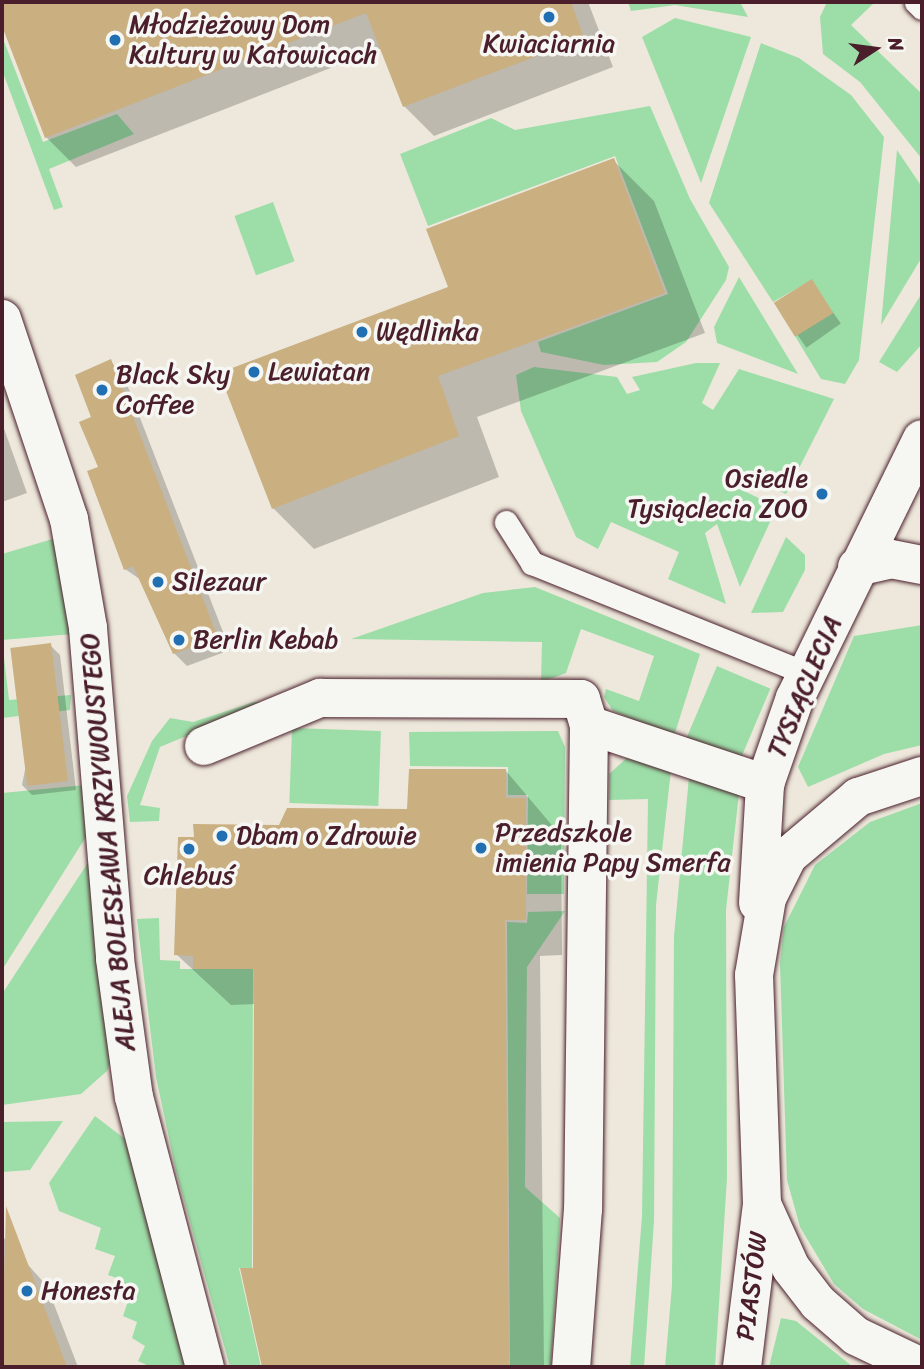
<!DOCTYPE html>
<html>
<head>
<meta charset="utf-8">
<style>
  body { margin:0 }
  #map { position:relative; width:924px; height:1369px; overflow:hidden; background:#ede8db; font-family:Sriracha,sans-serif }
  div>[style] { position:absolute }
  .green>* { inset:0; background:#9ddea8; transform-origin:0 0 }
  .shadow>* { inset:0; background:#0003; transform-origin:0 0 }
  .building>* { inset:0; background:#caaf80; transform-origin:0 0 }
  .roads { filter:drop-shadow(0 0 2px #4a1f2b) drop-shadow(0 0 2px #4a1f2b) }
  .lane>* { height:23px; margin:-11.5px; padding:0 11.5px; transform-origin:11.5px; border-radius:11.5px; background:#f6f6f2 }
  .street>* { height:38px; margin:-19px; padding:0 19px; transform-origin:19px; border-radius:19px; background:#f6f6f2 }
  .dots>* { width:19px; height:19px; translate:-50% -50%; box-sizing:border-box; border:4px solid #f6f6f2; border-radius:50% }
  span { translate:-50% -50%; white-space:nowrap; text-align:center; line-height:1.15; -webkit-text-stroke:7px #f6f6f2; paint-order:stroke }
  .poi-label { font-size:26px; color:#4a1f2b }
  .left { translate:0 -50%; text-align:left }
  .right { translate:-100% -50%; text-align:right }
  .street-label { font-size:26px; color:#4a1f2b }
  .frame { position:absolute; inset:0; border:4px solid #4a1f2b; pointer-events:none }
  .north { position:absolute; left:840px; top:14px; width:70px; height:70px; -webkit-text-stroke:5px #f6f6f2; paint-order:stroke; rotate:77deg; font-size:19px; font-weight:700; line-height:28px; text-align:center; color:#4a1f2b }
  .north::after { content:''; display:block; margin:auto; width:24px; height:32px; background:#4a1f2b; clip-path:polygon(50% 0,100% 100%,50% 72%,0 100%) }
</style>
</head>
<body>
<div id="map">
  <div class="green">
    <div style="clip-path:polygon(628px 2px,740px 2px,748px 17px,675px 5px,631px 11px)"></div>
    <div style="clip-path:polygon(827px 2px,875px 2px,851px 25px,922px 94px,922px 159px,860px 82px,823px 54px,820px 17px)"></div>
    <div style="clip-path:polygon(675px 18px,751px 37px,701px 183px,642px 37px)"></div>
    <div style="clip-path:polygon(2px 36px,43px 142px,117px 114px,134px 134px,49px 169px,63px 207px,54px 210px,2px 70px)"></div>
    <div style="clip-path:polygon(761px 43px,799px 58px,851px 95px,884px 137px,859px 360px,845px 384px,821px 379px,795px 336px,833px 313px,812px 280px,773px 302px,709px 203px)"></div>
    <div style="clip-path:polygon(650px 106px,690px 199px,729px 267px,726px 280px,686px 342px,657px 362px,604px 365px,541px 352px,538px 342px,668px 294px,615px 156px,428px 226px,400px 154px,491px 118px,515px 130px)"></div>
    <div style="clip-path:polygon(897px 150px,922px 187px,922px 257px,881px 325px)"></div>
    <div style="left:273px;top:202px;width:63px;height:41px;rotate:70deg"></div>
    <div style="clip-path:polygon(739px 277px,798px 374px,717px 343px,714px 327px)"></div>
    <div style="clip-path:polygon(922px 293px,922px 344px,897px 372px,879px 362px)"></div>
    <div style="clip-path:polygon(696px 363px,720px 363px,702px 403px,713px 410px,739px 369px,834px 399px,786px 494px,741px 474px,736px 487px,777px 507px,740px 587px,717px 524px,705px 533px,726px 604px,668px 579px,679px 552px,611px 522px,598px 549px,576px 537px,521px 411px,516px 375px,534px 367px,617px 377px,627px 394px,640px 390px,632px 377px)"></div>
    <div style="clip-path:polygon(786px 537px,805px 555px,805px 570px,783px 612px,751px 613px)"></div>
    <div style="clip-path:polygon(56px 538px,73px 634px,2px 640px,9px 700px,71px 695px,70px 710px,2px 718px,2px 554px)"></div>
    <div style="clip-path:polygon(535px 587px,700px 654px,674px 736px,613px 711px,604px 697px,606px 689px,639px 701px,654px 656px,581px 629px,566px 673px,541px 682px,542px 642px,351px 639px,483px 593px)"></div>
    <div style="clip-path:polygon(922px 625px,922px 745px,884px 754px,808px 787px,798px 767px,854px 636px)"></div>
    <div style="left:717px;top:666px;width:58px;height:80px;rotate:23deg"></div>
    <div style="clip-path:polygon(254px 702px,267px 702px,160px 747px,140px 805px,160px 808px,159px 821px,130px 822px,127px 796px,152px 741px,170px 718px,193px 722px)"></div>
    <div style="left:292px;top:728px;width:89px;height:75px;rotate:2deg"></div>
    <div style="clip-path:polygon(558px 731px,565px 747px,564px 894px,527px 894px,528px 795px,508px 795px,508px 767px,410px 766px,409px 732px)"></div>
    <div style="clip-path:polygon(628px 757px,671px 770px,656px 905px,654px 1221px,644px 1367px,630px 1367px,642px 1216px,648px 799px,609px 800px,609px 774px)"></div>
    <div style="clip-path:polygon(689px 777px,739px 793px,726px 910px,727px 1178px,715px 1367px,665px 1367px,672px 1285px,674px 936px)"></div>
    <div style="clip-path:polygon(85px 785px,89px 832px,2px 970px,2px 793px)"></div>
    <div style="clip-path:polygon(922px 803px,922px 1340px,863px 1309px,834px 1284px,800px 1227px,787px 1180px,780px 963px,784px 927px,815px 865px,870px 822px)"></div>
    <div style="clip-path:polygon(91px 858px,112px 1057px,107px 1071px,81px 1094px,2px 1105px,2px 994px)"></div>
    <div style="clip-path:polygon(565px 911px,527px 967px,525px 1187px,560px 1218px,551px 1367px,510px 1367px,507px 922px,527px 923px,528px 912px)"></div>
    <div style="clip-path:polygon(159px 918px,160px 960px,180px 961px,180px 969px,253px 969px,252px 1268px,239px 1268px,261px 1367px,230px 1367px,176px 1171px,156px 1077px,137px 919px)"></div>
    <div style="clip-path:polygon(95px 1116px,125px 1139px,188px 1367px,151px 1367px,138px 1361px,145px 1346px,132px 1338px,137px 1322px,123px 1316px,128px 1301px,117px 1297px,122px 1280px,108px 1275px,115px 1256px,95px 1249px,101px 1228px,59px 1211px,49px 1183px)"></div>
    <div style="clip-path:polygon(63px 1121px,30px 1170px,2px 1172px,2px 1122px)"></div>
    <div style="clip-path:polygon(781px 1318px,796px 1321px,853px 1367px,769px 1367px)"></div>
  </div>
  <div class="shadow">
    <div style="clip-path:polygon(2px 2px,588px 2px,613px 67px,434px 136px,404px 106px,382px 48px,76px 167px,46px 137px,2px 22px)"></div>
    <div style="clip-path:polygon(613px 160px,654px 201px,705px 333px,477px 417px,499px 477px,314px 549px,273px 508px)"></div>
    <div style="left:811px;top:281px;width:52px;height:42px;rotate:55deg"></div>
    <div style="clip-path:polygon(110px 361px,123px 374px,230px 650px,187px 666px,174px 653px,141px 580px,125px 569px,100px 468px,94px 418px)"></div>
    <div style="clip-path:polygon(2px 423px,27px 493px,2px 502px)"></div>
    <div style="clip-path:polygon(50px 645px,60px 655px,76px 790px,32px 795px,22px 785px)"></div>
    <div style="clip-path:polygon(506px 771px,561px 836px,562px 955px,540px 956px,544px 1367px,265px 1367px,242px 1270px,254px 1270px,256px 1004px,231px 1005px,176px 954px,280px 827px,408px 810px)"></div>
    <div style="clip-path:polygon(2px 1236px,47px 1286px,78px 1367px,2px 1367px)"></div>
  </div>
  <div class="building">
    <div style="clip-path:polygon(2px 2px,571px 2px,584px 38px,403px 107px,366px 13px,45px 138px,2px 26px)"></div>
    <div style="clip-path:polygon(614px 158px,665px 293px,438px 376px,459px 436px,272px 509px,219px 373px,448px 287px,426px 229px)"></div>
    <div style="left:812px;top:279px;width:40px;height:45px;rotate:58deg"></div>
    <div style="clip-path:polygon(111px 359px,218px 638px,173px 654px,133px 566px,124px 570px,87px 471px,98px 467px,79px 422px,91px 417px,75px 375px)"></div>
    <div style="left:51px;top:643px;width:139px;height:41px;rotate:83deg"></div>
    <div style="clip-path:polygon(409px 769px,506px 769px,506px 798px,526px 798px,526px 920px,505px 920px,509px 1367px,262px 1367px,240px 1268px,253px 1268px,254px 969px,193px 969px,193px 956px,174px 955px,178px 837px,194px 837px,193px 824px,279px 825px,287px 808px,407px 809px)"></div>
    <div style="clip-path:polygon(6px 1206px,67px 1367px,2px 1367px)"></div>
  </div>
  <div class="roads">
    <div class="lane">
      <div style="left:916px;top:2px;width:8px;rotate:45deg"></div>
      <div style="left:506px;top:522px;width:49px;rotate:57.6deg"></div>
      <div style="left:532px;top:563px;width:295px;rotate:21.9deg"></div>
    </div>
    <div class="street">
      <div style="left:2px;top:319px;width:211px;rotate:71.5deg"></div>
      <div style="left:69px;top:519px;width:111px;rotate:80.1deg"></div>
      <div style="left:88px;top:628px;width:332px;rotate:85.3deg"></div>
      <div style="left:115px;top:959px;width:139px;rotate:82.2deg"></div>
      <div style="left:134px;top:1097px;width:279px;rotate:75.3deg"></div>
      <div style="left:857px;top:567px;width:35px;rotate:-13deg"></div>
      <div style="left:891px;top:559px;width:32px;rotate:11deg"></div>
      <div style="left:589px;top:725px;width:186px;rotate:18.5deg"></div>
      <div style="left:204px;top:746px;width:126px;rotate:-22.5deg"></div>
      <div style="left:320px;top:698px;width:261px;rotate:0.2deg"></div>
      <div style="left:581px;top:699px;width:27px;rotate:73deg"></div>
      <div style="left:589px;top:725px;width:484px;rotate:90.7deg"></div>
      <div style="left:583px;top:1209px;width:158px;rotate:94.3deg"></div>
      <div style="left:758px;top:903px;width:119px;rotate:-86.6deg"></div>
      <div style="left:765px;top:784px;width:91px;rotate:-70.8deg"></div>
      <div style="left:795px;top:698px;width:288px;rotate:-63.9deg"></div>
      <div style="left:742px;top:1367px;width:164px;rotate:-83deg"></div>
      <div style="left:921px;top:1367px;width:72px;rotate:-154.5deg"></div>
      <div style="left:856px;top:1336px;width:50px;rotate:-139deg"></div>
      <div style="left:818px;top:1303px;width:44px;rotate:-127.6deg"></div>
      <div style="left:791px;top:1268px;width:70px;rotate:-114.4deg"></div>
      <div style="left:762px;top:1204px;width:229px;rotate:-92deg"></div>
      <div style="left:754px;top:975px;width:78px;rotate:-80.4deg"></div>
      <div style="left:767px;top:898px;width:47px;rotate:-63.4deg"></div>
      <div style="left:788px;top:856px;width:92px;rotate:-40.1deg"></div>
      <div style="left:858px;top:797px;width:67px;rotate:-18.2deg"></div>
    </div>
  </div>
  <div class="dots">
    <div style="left:549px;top:17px;background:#1f6fb2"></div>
    <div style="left:115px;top:40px;background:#1f6fb2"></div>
    <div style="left:362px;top:332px;background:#1f6fb2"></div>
    <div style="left:254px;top:372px;background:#1f6fb2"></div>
    <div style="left:102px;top:390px;background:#1f6fb2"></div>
    <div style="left:822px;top:494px;background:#1f6fb2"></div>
    <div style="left:158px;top:582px;background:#1f6fb2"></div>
    <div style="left:179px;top:640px;background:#1f6fb2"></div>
    <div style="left:222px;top:836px;background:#1f6fb2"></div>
    <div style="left:481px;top:848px;background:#1f6fb2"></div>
    <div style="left:189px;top:849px;background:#1f6fb2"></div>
    <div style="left:27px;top:1291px;background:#1f6fb2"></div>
  </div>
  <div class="poi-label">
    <span class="left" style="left:129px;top:40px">Młodzieżowy Dom<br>Kultury w Katowicach</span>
    <span style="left:549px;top:44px">Kwiaciarnia</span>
    <span class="left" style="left:376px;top:332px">Wędlinka</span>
    <span class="left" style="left:268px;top:372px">Lewiatan</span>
    <span class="left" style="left:116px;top:390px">Black Sky<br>Coffee</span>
    <span class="right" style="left:808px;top:494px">Osiedle<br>Tysiąclecia ZOO</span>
    <span class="left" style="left:172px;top:582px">Silezaur</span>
    <span class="left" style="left:193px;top:640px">Berlin Kebab</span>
    <span class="left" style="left:495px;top:848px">Przedszkole<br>imienia Papy Smerfa</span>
    <span class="left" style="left:236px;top:836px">Dbam o Zdrowie</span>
    <span style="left:189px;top:876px">Chlebuś</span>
    <span class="left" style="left:41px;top:1291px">Honesta</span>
  </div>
  <div class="street-label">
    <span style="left:805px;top:687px;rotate:-67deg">TYSIĄCLECIA</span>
    <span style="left:108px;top:842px;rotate:-95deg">ALEJA BOLESŁAWA KRZYWOUSTEGO</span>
    <span style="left:752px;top:1286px;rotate:-83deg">PIASTÓW</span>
  </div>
  <div class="frame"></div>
  <div class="north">N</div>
</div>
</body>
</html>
